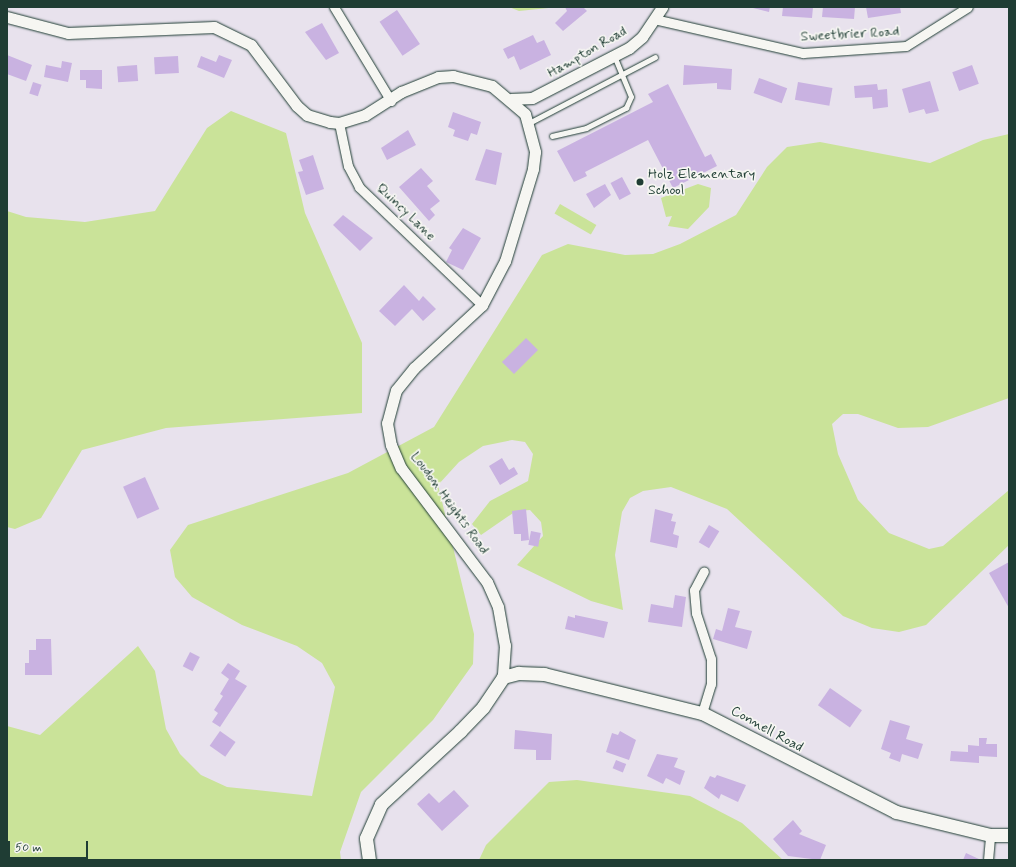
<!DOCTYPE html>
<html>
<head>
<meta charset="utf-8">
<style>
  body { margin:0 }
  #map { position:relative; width:1016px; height:867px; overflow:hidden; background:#e8e2ed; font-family:Mynerve,sans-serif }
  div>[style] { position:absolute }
  .green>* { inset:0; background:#cae399; transform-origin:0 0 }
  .building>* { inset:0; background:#c9b2e1; transform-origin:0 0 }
  .roads { filter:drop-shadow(0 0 1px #1f3d34) drop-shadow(0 0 1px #1f3d34) }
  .service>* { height:4.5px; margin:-2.25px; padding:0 2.25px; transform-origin:2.25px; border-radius:2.25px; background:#f6f6f2 }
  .minor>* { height:9px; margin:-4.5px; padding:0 4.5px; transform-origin:4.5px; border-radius:4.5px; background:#f6f6f2 }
  .tertiary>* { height:11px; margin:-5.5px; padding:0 5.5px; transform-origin:5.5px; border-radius:5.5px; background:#f6f6f2 }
  .secondary>* { height:13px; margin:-6.5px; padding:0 6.5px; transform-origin:6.5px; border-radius:6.5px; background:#f6f6f2 }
  .dots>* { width:11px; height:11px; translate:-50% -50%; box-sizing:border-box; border:2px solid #f6f6f2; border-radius:50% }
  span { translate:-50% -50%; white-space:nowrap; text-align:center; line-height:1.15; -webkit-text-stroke:3.5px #f6f6f2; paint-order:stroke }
  .street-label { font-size:14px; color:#1f3d34 }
  .poi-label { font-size:14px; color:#1f3d34 }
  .left { translate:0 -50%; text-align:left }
  .frame { position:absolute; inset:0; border:8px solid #1f3d34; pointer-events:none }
  .scale { position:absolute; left:8px; top:841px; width:80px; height:18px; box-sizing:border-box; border:2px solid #1f3d34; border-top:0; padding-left:5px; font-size:12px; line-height:14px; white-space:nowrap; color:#1f3d34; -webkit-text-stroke:3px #f6f6f2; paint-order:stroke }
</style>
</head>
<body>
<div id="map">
  <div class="green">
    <div style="clip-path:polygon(509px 7px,558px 7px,519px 11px)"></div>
    <div style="clip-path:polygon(231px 111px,286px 133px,305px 213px,362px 343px,362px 413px,166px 428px,82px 450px,41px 518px,15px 529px,7px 527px,7px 211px,26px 217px,85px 222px,155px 211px,207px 128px)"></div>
    <div style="clip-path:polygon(1009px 134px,1009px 398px,928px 427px,898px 428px,858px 414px,843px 414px,832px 424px,838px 454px,858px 500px,889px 533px,929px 549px,943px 546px,1009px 490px,1009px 545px,926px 625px,899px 632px,872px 628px,843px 616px,727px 509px,671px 487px,643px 491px,630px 498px,622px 512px,615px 555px,623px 610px,591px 601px,517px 565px,543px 536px,541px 522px,530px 510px,516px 511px,481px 535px,472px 524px,490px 501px,528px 481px,533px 454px,525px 442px,512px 440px,483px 446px,459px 462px,438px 485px,474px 634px,473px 664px,433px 720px,361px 792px,340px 852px,341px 860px,7px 860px,7px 726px,40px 735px,138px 646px,155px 671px,166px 729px,180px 754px,201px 775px,227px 787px,312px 796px,335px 687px,322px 663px,297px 646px,242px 625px,192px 597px,175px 577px,170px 550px,188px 525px,348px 473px,434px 427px,542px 255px,568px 244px,625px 255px,653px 254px,680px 244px,736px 215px,767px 167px,787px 147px,820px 142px,930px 163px,983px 140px)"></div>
    <div style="clip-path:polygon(698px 184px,711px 188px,709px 207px,688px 229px,668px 226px,672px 216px,666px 217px,661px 198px)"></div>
    <div style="left:560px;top:204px;width:42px;height:11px;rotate:30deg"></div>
    <div style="clip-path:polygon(577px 780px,690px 796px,742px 823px,783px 860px,479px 860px,486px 845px,549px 782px)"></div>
  </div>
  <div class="building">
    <div style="clip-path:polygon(565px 7px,583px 7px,587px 11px,563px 31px,555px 23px,567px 11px)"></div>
    <div style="clip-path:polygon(749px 7px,770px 7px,769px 12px)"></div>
    <div style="clip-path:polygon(783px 7px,813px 7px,812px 18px,782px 16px)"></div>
    <div style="clip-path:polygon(823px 7px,855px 7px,854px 19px,822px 17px)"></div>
    <div style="clip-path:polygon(866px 7px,900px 7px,901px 13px,868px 18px)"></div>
    <div style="left:397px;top:10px;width:41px;height:21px;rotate:56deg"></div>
    <div style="clip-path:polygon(322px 23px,339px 53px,326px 60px,305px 32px)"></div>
    <div style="clip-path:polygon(533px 35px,537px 43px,544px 40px,551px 55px,520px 70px,514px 56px,508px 59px,503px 49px)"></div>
    <div style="clip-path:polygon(7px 55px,32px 65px,26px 81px,7px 74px)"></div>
    <div style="clip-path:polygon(219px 55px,232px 60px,224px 78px,197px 67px,201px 56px,216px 62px)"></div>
    <div style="left:178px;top:56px;width:17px;height:24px;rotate:87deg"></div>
    <div style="clip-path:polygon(62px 61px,72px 63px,68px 82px,44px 77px,46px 65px,61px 68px)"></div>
    <div style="left:137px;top:65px;width:16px;height:20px;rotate:86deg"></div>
    <div style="clip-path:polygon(684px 65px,732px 69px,731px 90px,717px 89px,717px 83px,683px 85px)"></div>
    <div style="left:972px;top:65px;width:20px;height:21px;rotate:70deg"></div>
    <div style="clip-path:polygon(80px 70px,102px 70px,102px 89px,86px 88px,86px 80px,80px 80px)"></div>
    <div style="left:759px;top:78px;width:30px;height:16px;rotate:20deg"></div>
    <div style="clip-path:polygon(930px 81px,939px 111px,926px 114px,924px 109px,909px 113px,902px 89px)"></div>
    <div style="left:33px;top:82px;width:9px;height:12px;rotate:18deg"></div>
    <div style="left:798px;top:82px;width:35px;height:18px;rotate:10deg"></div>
    <div style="clip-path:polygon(668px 84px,705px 157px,711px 154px,717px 166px,673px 188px,648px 140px,585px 172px,587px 176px,574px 182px,557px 151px,653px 102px,648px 94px)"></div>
    <div style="clip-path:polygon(877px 84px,878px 90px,887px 89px,888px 107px,873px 109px,872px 97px,855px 98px,854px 86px)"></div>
    <div style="clip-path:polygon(453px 112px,481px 122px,477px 135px,471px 133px,468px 141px,453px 136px,455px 130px,448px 127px)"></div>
    <div style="clip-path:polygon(408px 130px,416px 145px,387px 160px,381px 148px)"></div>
    <div style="clip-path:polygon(486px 149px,502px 153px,496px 185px,475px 180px)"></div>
    <div style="clip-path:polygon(313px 155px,324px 189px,306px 195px,298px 172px,303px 171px,299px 160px)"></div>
    <div style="clip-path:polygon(421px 168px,433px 181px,427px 186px,440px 201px,430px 209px,435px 215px,429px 221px,399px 187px)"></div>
    <div style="left:622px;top:177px;width:19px;height:13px;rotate:62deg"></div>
    <div style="clip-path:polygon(605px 184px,611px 195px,594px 208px,586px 194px)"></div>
    <div style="clip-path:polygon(343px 215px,373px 238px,360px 251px,333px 225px)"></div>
    <div style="clip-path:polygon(463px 228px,481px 238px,463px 270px,446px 262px,452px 250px,449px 248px)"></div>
    <div style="clip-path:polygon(404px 285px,419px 301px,423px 296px,436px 309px,423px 321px,412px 309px,395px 326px,379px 311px)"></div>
    <div style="left:526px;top:338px;width:17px;height:34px;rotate:45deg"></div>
    <div style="clip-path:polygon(502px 458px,509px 470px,514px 467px,518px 474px,500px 485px,489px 466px)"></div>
    <div style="left:145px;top:477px;width:35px;height:24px;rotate:66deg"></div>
    <div style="clip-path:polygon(526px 509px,529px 540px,521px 541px,521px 534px,514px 534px,512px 511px)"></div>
    <div style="clip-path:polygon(655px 509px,673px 514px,671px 521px,676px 522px,673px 534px,679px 536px,677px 548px,650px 542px)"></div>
    <div style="left:709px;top:525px;width:12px;height:20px;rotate:31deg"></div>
    <div style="left:531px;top:531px;width:10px;height:14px;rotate:11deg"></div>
    <div style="clip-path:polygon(1009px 562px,1009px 608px,989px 573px)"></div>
    <div style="clip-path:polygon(675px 595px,686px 597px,682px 627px,648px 622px,651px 604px,673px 608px)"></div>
    <div style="clip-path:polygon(728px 608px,740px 611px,735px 627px,752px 631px,747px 649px,713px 639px,716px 629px,722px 631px)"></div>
    <div style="clip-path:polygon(575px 615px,608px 622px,604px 638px,565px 629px,568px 616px,575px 618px)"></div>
    <div style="clip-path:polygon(36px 639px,51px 639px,52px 675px,25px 675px,25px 663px,29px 663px,29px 650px,36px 650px)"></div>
    <div style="left:190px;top:652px;width:11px;height:16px;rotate:27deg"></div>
    <div style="clip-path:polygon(228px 663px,240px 671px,235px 679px,247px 686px,220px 727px,212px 722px,218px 713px,214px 710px,223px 696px,220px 694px,229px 679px,221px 673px)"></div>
    <div style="left:830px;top:688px;width:39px;height:21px;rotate:35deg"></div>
    <div style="clip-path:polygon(890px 720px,910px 726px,906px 739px,923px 744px,918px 759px,902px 754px,900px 762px,889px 758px,891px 753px,881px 749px)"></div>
    <div style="clip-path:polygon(515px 730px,552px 734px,551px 760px,536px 760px,536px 750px,514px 749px)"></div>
    <div style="left:220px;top:731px;width:19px;height:18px;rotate:35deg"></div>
    <div style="clip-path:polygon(620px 731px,636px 740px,629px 760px,606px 752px,612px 733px,618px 735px)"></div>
    <div style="clip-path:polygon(979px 738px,987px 738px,986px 744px,997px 744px,997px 757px,979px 756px,979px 763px,950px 761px,951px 751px,968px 752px,968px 745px,979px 746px)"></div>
    <div style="clip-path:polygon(657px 754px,678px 758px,674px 767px,685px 771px,680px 785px,666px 778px,663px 784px,647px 776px)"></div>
    <div style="left:616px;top:760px;width:11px;height:9px;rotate:22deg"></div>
    <div style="clip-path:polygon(717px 775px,746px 785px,738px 802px,721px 794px,719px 799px,704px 788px,710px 776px,715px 778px)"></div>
    <div style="clip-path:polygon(454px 790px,469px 806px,442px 831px,417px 804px,429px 793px,439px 803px)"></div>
    <div style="clip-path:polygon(793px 820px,802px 831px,799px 834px,826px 845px,820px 860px,788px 856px,773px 839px)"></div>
    <div style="clip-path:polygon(966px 853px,981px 860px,963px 860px)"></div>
  </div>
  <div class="roads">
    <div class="service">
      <div style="left:529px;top:123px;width:142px;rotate:-27.6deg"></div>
      <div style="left:552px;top:136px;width:35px;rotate:-13deg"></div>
      <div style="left:586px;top:128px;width:45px;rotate:-26.6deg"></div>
      <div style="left:626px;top:108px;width:12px;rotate:-66deg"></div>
      <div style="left:631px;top:97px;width:44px;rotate:-112.5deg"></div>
    </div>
    <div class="minor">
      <div style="left:334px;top:7px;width:110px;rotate:58.8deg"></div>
      <div style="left:654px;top:19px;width:153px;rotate:12.9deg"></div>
      <div style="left:803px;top:53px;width:103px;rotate:-3.9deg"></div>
      <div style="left:906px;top:46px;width:73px;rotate:-32.2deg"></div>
      <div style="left:339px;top:123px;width:44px;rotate:78.2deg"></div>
      <div style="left:348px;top:166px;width:24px;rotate:62deg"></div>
      <div style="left:359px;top:187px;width:170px;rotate:43.8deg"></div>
      <div style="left:702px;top:713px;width:30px;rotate:-73deg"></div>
      <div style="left:711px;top:684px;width:25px;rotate:-90deg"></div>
      <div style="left:711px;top:659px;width:48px;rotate:-108.1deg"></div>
      <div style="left:696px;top:613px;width:23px;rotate:-95deg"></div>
      <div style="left:694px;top:590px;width:21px;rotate:-62deg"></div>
      <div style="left:988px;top:860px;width:25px;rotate:-85deg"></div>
    </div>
    <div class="tertiary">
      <div style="left:7px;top:17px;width:63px;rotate:14.7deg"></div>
      <div style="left:68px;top:33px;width:146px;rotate:-2.4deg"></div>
      <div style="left:214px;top:27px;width:41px;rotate:25.9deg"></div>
      <div style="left:251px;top:45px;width:76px;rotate:53deg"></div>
      <div style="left:297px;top:106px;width:13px;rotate:42deg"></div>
      <div style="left:307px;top:115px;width:24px;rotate:17deg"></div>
      <div style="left:330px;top:122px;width:9px;rotate:6deg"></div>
      <div style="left:339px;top:123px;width:27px;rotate:-17deg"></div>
      <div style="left:365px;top:115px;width:43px;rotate:-32.6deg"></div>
      <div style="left:401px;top:92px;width:40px;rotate:-22deg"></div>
      <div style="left:438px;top:77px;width:15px;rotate:-4deg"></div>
      <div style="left:453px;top:76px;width:40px;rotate:14.4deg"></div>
      <div style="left:492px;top:86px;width:43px;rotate:40.3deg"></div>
      <div style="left:525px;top:114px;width:39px;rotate:75deg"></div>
      <div style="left:535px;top:152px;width:17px;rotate:97deg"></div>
      <div style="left:533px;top:169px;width:96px;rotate:106.9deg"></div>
      <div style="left:505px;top:261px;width:50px;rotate:117.6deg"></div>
      <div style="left:482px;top:305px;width:93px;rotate:137.2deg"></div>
      <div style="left:414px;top:368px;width:28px;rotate:129deg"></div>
      <div style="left:396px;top:390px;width:34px;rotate:105deg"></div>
      <div style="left:387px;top:423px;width:22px;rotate:80deg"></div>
      <div style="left:391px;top:445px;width:25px;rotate:67deg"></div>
      <div style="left:401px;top:468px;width:143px;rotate:53deg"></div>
      <div style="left:487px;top:582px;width:27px;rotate:66deg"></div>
      <div style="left:498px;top:607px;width:39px;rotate:80deg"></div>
      <div style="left:505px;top:645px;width:32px;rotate:94deg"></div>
      <div style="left:511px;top:99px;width:21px;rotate:-3deg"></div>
      <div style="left:532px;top:98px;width:109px;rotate:-27.3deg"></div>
      <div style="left:629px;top:48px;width:17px;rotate:-40deg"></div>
      <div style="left:642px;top:37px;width:36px;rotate:-56deg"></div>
    </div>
    <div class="secondary">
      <div style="left:369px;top:860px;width:22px;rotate:-98deg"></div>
      <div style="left:366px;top:838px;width:37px;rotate:-66deg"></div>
      <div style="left:381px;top:804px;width:108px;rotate:-42.7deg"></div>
      <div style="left:460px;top:731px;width:33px;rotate:-46deg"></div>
      <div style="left:483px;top:707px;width:36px;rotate:-56deg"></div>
      <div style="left:503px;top:677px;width:16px;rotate:-15deg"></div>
      <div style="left:518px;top:673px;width:26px;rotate:2deg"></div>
      <div style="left:544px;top:674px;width:163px;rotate:13.9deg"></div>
      <div style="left:702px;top:713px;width:218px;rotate:27deg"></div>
      <div style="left:896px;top:812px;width:97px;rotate:13.7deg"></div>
      <div style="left:990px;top:835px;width:19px"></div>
    </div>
  </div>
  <div class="dots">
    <div style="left:640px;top:182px;background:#1f3d34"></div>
  </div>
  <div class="street-label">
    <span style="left:850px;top:34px;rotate:-3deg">Sweetbrier Road</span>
    <span style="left:587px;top:52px;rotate:-30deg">Hampton Road</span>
    <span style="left:406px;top:212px;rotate:44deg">Quincy Lane</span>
    <span style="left:450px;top:503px;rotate:54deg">Loudon Heights Road</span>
    <span style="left:767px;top:729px;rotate:29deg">Connell Road</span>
  </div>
  <div class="poi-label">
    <span class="left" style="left:648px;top:182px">Holz Elementary<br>School</span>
  </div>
  <div class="frame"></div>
  <div class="scale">50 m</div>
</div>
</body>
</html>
